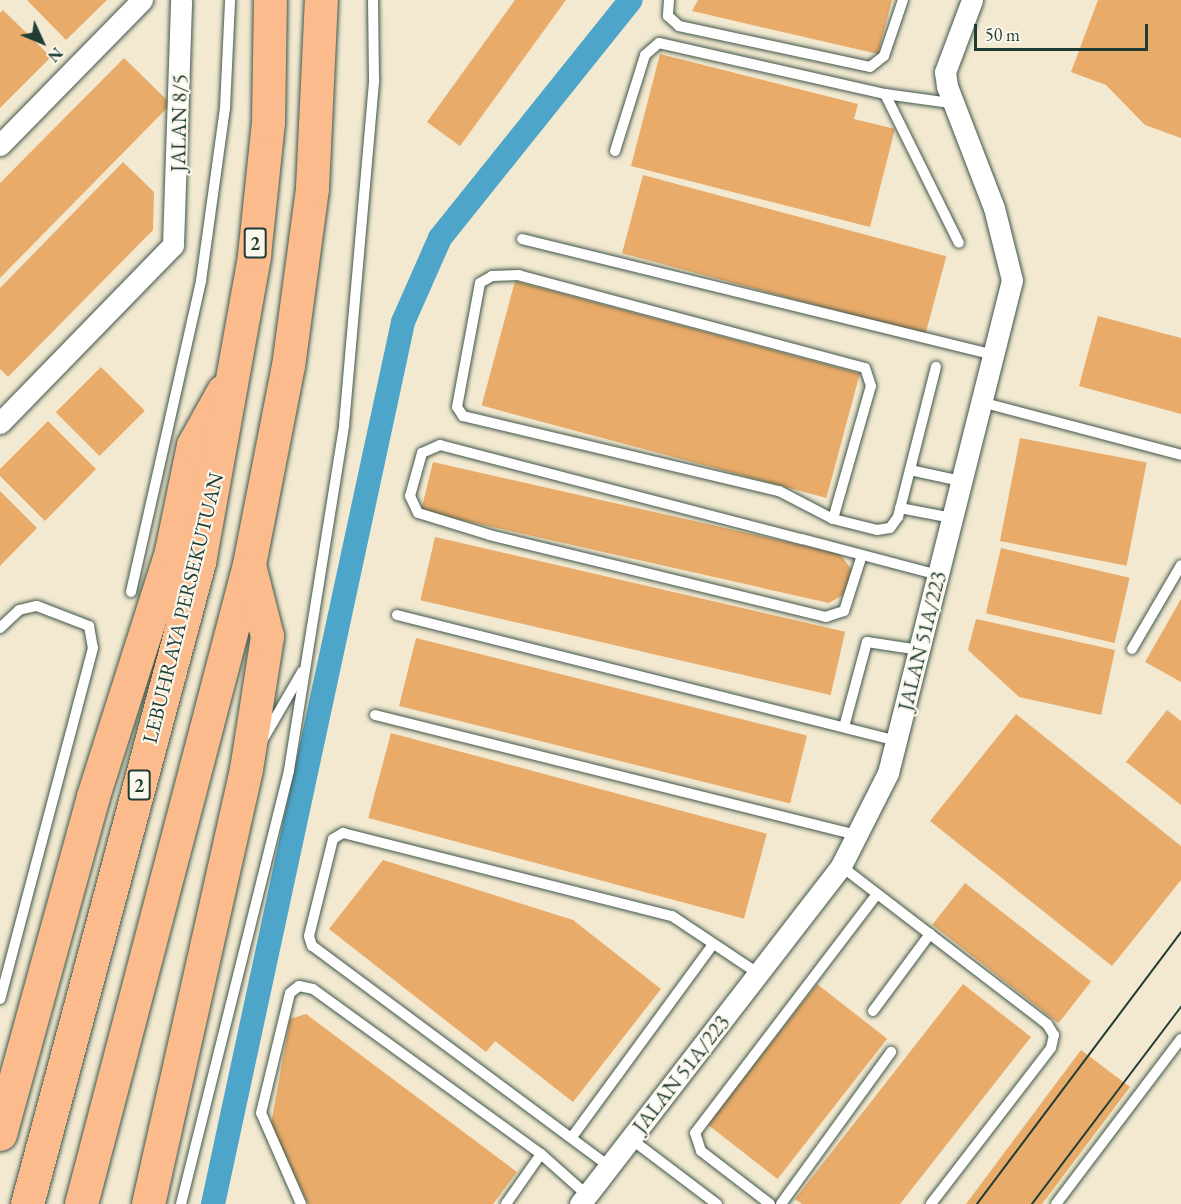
<!DOCTYPE html>
<html>
<head>
<meta charset="utf-8">
<style>
  body { margin:0 }
  #map { position:relative; width:1181px; height:1204px; overflow:hidden; background:#f2e9d0; font-family:"EB Garamond",serif }
  div>[style] { position:absolute }
  .canal>* { height:24px; margin:-12px; padding:0 12px; transform-origin:12px; border-radius:12px; background:#4da5ca }
  .building>* { inset:0; background:#e9ab6a; transform-origin:0 0 }
  .roads { filter:drop-shadow(0 0 2px #3f574b) drop-shadow(0 0 2px #3f574b) }
  .service>* { height:10px; margin:-5px; padding:0 5px; transform-origin:5px; border-radius:5px; background:#fff }
  .minor>* { height:21px; margin:-10.5px; padding:0 10.5px; transform-origin:10.5px; border-radius:10.5px; background:#fff }
  .trunk>* { height:33px; margin:-16.5px; padding:0 16.5px; transform-origin:16.5px; border-radius:16.5px; background:#fbbb8d }
  .tram>* { height:1.5px; margin:-0.75px; padding:0 0.75px; transform-origin:0.75px; border-radius:0.75px; background:#1f3d34 }
  span { translate:-50% -50%; white-space:nowrap; text-align:center; line-height:1.15; -webkit-text-stroke:4.5px #fbf7ec; paint-order:stroke }
  .shield-label span { padding:2px 4px; background:#fbf7ec; border:2px solid; border-radius:4px; -webkit-text-stroke-width:0 }
  .shield-label { font-size:20px; color:#1f3d34; font-weight:700 }
  .street-label { font-size:21px; color:#1f3d34 }
  .north { position:absolute; left:12px; top:12px; width:60px; height:60px; -webkit-text-stroke:4px #fbf7ec; paint-order:stroke; rotate:134deg; font-size:16px; font-weight:700; line-height:24px; text-align:center; color:#1f3d34 }
  .north::after { content:''; display:block; margin:auto; width:21px; height:27px; background:#1f3d34; clip-path:polygon(50% 0,100% 100%,50% 72%,0 100%) }
  .scale { position:absolute; left:974px; top:24px; width:174px; height:27px; box-sizing:border-box; border:3px solid #1f3d34; border-top:0; padding-left:8px; font-size:18px; line-height:21px; white-space:nowrap; color:#1f3d34; -webkit-text-stroke:4px #fbf7ec; paint-order:stroke }
</style>
</head>
<body>
<div id="map">
  <div class="canal">
    <div style="left:213px;top:1204px;width:902px;rotate:-77.84deg"></div>
    <div style="left:403px;top:322px;width:92px;rotate:-66.2deg"></div>
    <div style="left:440px;top:238px;width:305px;rotate:-51.3deg"></div>
  </div>
  <div class="building">
    <div style="clip-path:polygon(27px 0,107px 0,66px 40px)"></div>
    <div style="clip-path:polygon(515px 0,566px 0,460px 146px,427px 122px)"></div>
    <div style="clip-path:polygon(698px 0,892px 0,878px 54px,692px 11px)"></div>
    <div style="clip-path:polygon(1098px 0,1181px 0,1181px 138px,1145px 125px,1106px 85px,1071px 72px)"></div>
    <div style="clip-path:polygon(3px 10px,51px 57px,0 108px,0 13px)"></div>
    <div style="clip-path:polygon(660px 54px,858px 104px,854px 119px,895px 129px,870px 227px,631px 166px)"></div>
    <div style="clip-path:polygon(124px 58px,171px 104px,0 278px,0 183px)"></div>
    <div style="clip-path:polygon(123px 162px,154px 192px,153px 230px,8px 377px,0 369px,0 288px)"></div>
    <div style="left:643px;top:175px;width:314px;height:81px;rotate:15deg"></div>
    <div style="left:515px;top:281px;width:357px;height:129px;rotate:15deg"></div>
    <div style="clip-path:polygon(1098px 316px,1181px 338px,1181px 414px,1079px 386px)"></div>
    <div style="left:101px;top:367px;width:62px;height:64px;rotate:45deg"></div>
    <div style="clip-path:polygon(48px 421px,96px 469px,45px 521px,0 476px,0 469px)"></div>
    <div style="left:1020px;top:438px;width:129px;height:105px;rotate:11deg"></div>
    <div style="clip-path:polygon(433px 462px,840px 554px,851px 569px,851px 581px,843px 595px,829px 603px,421px 511px)"></div>
    <div style="clip-path:polygon(0 491px,37px 528px,0 566px)"></div>
    <div style="left:435px;top:537px;width:421px;height:65px;rotate:13deg"></div>
    <div style="left:1001px;top:548px;width:132px;height:67px;rotate:13deg"></div>
    <div style="clip-path:polygon(1181px 599px,1181px 682px,1145px 662px)"></div>
    <div style="clip-path:polygon(976px 619px,1115px 650px,1101px 715px,1019px 697px,968px 650px)"></div>
    <div style="left:416px;top:638px;width:403px;height:70px;rotate:14deg"></div>
    <div style="clip-path:polygon(1167px 710px,1181px 721px,1181px 805px,1126px 762px)"></div>
    <div style="clip-path:polygon(1016px 714px,1181px 846px,1181px 880px,1112px 966px,930px 821px)"></div>
    <div style="left:391px;top:733px;width:389px;height:88px;rotate:15deg"></div>
    <div style="clip-path:polygon(383px 860px,573px 920px,661px 989px,573px 1102px,495px 1041px,486px 1052px,329px 929px)"></div>
    <div style="left:965px;top:883px;width:160px;height:53px;rotate:38deg"></div>
    <div style="left:817px;top:984px;width:89px;height:178px;rotate:38deg"></div>
    <div style="clip-path:polygon(963px 984px,1031px 1037px,900px 1204px,802px 1204px,795px 1199px)"></div>
    <div style="clip-path:polygon(306px 1014px,517px 1172px,493px 1204px,308px 1204px,271px 1124px,290px 1019px)"></div>
    <div style="clip-path:polygon(1081px 1050px,1130px 1087px,1042px 1204px,966px 1204px)"></div>
  </div>
  <div class="roads">
    <div class="service">
      <div style="left:669px;top:0;width:16px;rotate:94deg"></div>
      <div style="left:668px;top:16px;width:15px;rotate:42deg"></div>
      <div style="left:679px;top:26px;width:195px;rotate:12.1deg"></div>
      <div style="left:870px;top:67px;width:18px;rotate:-38deg"></div>
      <div style="left:884px;top:56px;width:59px;rotate:-71.3deg"></div>
      <div style="left:885px;top:94px;width:166px;rotate:63.6deg"></div>
      <div style="left:615px;top:151px;width:101px;rotate:-72.6deg"></div>
      <div style="left:645px;top:55px;width:18px;rotate:-41deg"></div>
      <div style="left:659px;top:43px;width:232px;rotate:12.7deg"></div>
      <div style="left:885px;top:94px;width:66px;rotate:7.9deg"></div>
      <div style="left:522px;top:239px;width:485px;rotate:13.8deg"></div>
      <div style="left:981px;top:402px;width:207px;rotate:14.8deg"></div>
      <div style="left:910px;top:470px;width:52px;rotate:12.2deg"></div>
      <div style="left:900px;top:508px;width:53px;rotate:10.9deg"></div>
      <div style="left:833px;top:519px;width:138px;rotate:-74.1deg"></div>
      <div style="left:871px;top:386px;width:19px;rotate:-108deg"></div>
      <div style="left:865px;top:368px;width:358px;rotate:-165deg"></div>
      <div style="left:519px;top:275px;width:27px;rotate:178deg"></div>
      <div style="left:492px;top:276px;width:14px;rotate:150deg"></div>
      <div style="left:480px;top:283px;width:126px;rotate:100.5deg"></div>
      <div style="left:457px;top:407px;width:11px;rotate:56deg"></div>
      <div style="left:463px;top:416px;width:325px;rotate:13.4deg"></div>
      <div style="left:779px;top:491px;width:61px;rotate:27.4deg"></div>
      <div style="left:833px;top:519px;width:45px;rotate:14deg"></div>
      <div style="left:877px;top:530px;width:13px;rotate:-9deg"></div>
      <div style="left:890px;top:528px;width:14px;rotate:-54deg"></div>
      <div style="left:898px;top:517px;width:155px;rotate:-75.8deg"></div>
      <div style="left:862px;top:555px;width:59px;rotate:107.8deg"></div>
      <div style="left:844px;top:611px;width:19px;rotate:162deg"></div>
      <div style="left:826px;top:617px;width:346px;rotate:-166.3deg"></div>
      <div style="left:490px;top:535px;width:75px;rotate:-163deg"></div>
      <div style="left:418px;top:513px;width:19px;rotate:-115deg"></div>
      <div style="left:410px;top:496px;width:45px;rotate:-74.4deg"></div>
      <div style="left:422px;top:453px;width:20px;rotate:-24deg"></div>
      <div style="left:440px;top:445px;width:374px;rotate:14.6deg"></div>
      <div style="left:802px;top:539px;width:141px;rotate:14.8deg"></div>
      <div style="left:131px;top:592px;width:319px;rotate:-77.3deg"></div>
      <div style="left:201px;top:281px;width:175px;rotate:-82.1deg"></div>
      <div style="left:225px;top:108px;width:108px;rotate:-87.3deg"></div>
      <div style="left:397px;top:615px;width:516px;rotate:14.14deg"></div>
      <div style="left:0;top:628px;width:26px;rotate:-43deg"></div>
      <div style="left:19px;top:610px;width:18px;rotate:-13deg"></div>
      <div style="left:37px;top:606px;width:56px;rotate:21deg"></div>
      <div style="left:89px;top:626px;width:22px;rotate:80deg"></div>
      <div style="left:93px;top:648px;width:363px;rotate:104.8deg"></div>
      <div style="left:1132px;top:649px;width:97px;rotate:-59.7deg"></div>
      <div style="left:375px;top:715px;width:500px;rotate:14deg"></div>
      <div style="left:844px;top:727px;width:88px;rotate:-74.9deg"></div>
      <div style="left:867px;top:642px;width:53px;rotate:8.7deg"></div>
      <div style="left:262px;top:741px;width:80px;rotate:-59.9deg"></div>
      <div style="left:841px;top:866px;width:260px;rotate:37.5deg"></div>
      <div style="left:1047px;top:1024px;width:13px;rotate:58deg"></div>
      <div style="left:1054px;top:1035px;width:13px;rotate:103deg"></div>
      <div style="left:1051px;top:1048px;width:197px;rotate:127.6deg"></div>
      <div style="left:873px;top:1011px;width:96px;rotate:-53.5deg"></div>
      <div style="left:572px;top:1137px;width:239px;rotate:-53.8deg"></div>
      <div style="left:631px;top:1139px;width:108px;rotate:37.1deg"></div>
      <div style="left:541px;top:1154px;width:62px;rotate:41.7deg"></div>
      <div style="left:610px;top:1167px;width:371px;rotate:-143.4deg"></div>
      <div style="left:312px;top:946px;width:10px;rotate:-107deg"></div>
      <div style="left:309px;top:936px;width:100px;rotate:-76.1deg"></div>
      <div style="left:333px;top:839px;width:12px;rotate:-31deg"></div>
      <div style="left:343px;top:833px;width:339px;rotate:14.2deg"></div>
      <div style="left:672px;top:916px;width:105px;rotate:33.7deg"></div>
      <div style="left:181px;top:1204px;width:447px;rotate:-76deg"></div>
      <div style="left:289px;top:770px;width:349px;rotate:-80.9deg"></div>
      <div style="left:344px;top:425px;width:347px;rotate:-85deg"></div>
      <div style="left:374px;top:79px;width:79px;rotate:-90.7deg"></div>
      <div style="left:301px;top:1204px;width:99px;rotate:-113.7deg"></div>
      <div style="left:261px;top:1113px;width:123px;rotate:-76.4deg"></div>
      <div style="left:290px;top:993px;width:11px;rotate:-38deg"></div>
      <div style="left:299px;top:986px;width:14px;rotate:12deg"></div>
      <div style="left:313px;top:989px;width:281px;rotate:35.9deg"></div>
      <div style="left:541px;top:1154px;width:61px;rotate:125deg"></div>
      <div style="left:770px;top:1204px;width:87px;rotate:-142.5deg"></div>
      <div style="left:701px;top:1151px;width:19px;rotate:-108deg"></div>
      <div style="left:695px;top:1133px;width:300px;rotate:-52.7deg"></div>
      <div style="left:781px;top:1204px;width:188px;rotate:-54.1deg"></div>
      <div style="left:1056px;top:1204px;width:207px;rotate:-52.9deg"></div>
    </div>
    <div class="minor">
      <div style="left:0;top:145px;width:203px;rotate:-45.6deg"></div>
      <div style="left:0;top:423px;width:248px;rotate:-45.8deg"></div>
      <div style="left:173px;top:245px;width:245px;rotate:-88.1deg"></div>
      <div style="left:580px;top:1204px;width:427px;rotate:-52.3deg"></div>
      <div style="left:841px;top:866px;width:104px;rotate:-63.2deg"></div>
      <div style="left:888px;top:773px;width:508px;rotate:-75.88deg"></div>
      <div style="left:1012px;top:280px;width:74px;rotate:-104deg"></div>
      <div style="left:994px;top:208px;width:131px;rotate:-111.1deg"></div>
      <div style="left:947px;top:86px;width:14px;rotate:-98deg"></div>
      <div style="left:945px;top:72px;width:77px;rotate:-69.4deg"></div>
    </div>
    <div class="trunk">
      <div style="left:0;top:1134px;width:351px;rotate:-74.6deg"></div>
      <div style="left:93px;top:796px;width:257px;rotate:-72.3deg"></div>
      <div style="left:171px;top:551px;width:108px;rotate:-78.3deg"></div>
      <div style="left:193px;top:445px;width:62px;rotate:-60.9deg"></div>
      <div style="left:27px;top:1204px;width:665px;rotate:-75deg"></div>
      <div style="left:199px;top:562px;width:312px;rotate:-79.8deg"></div>
      <div style="left:254px;top:255px;width:134px;rotate:-84deg"></div>
      <div style="left:268px;top:122px;width:122px;rotate:-89.1deg"></div>
      <div style="left:81px;top:1204px;width:662px;rotate:-75.29deg"></div>
      <div style="left:249px;top:564px;width:202px;rotate:-78.9deg"></div>
      <div style="left:288px;top:366px;width:180px;rotate:-82.3deg"></div>
      <div style="left:312px;top:188px;width:188px;rotate:-87.3deg"></div>
      <div style="left:148px;top:1204px;width:446px;rotate:-77.3deg"></div>
      <div style="left:246px;top:769px;width:135px;rotate:-81deg"></div>
      <div style="left:267px;top:636px;width:69px;rotate:-104.2deg"></div>
    </div>
  </div>
  <div class="tram">
    <div style="left:977px;top:1204px;width:340px;rotate:-53.1deg"></div>
    <div style="left:1032px;top:1204px;width:247px;rotate:-52.9deg"></div>
  </div>
  <div class="shield-label">
    <span style="left:255px;top:243px">2</span>
    <span style="left:139px;top:785px">2</span>
  </div>
  <div class="street-label">
    <span style="left:179px;top:123px;rotate:-89deg">JALAN 8/5</span>
    <span style="left:183px;top:608px;rotate:-76deg">LEBUHRAYA PERSEKUTUAN</span>
    <span style="left:922px;top:641px;rotate:-76deg">JALAN 51A/223</span>
    <span style="left:681px;top:1074px;rotate:-52deg">JALAN 51A/223</span>
  </div>
  <div class="north">N</div>
  <div class="scale">50 m</div>
</div>
</body>
</html>
